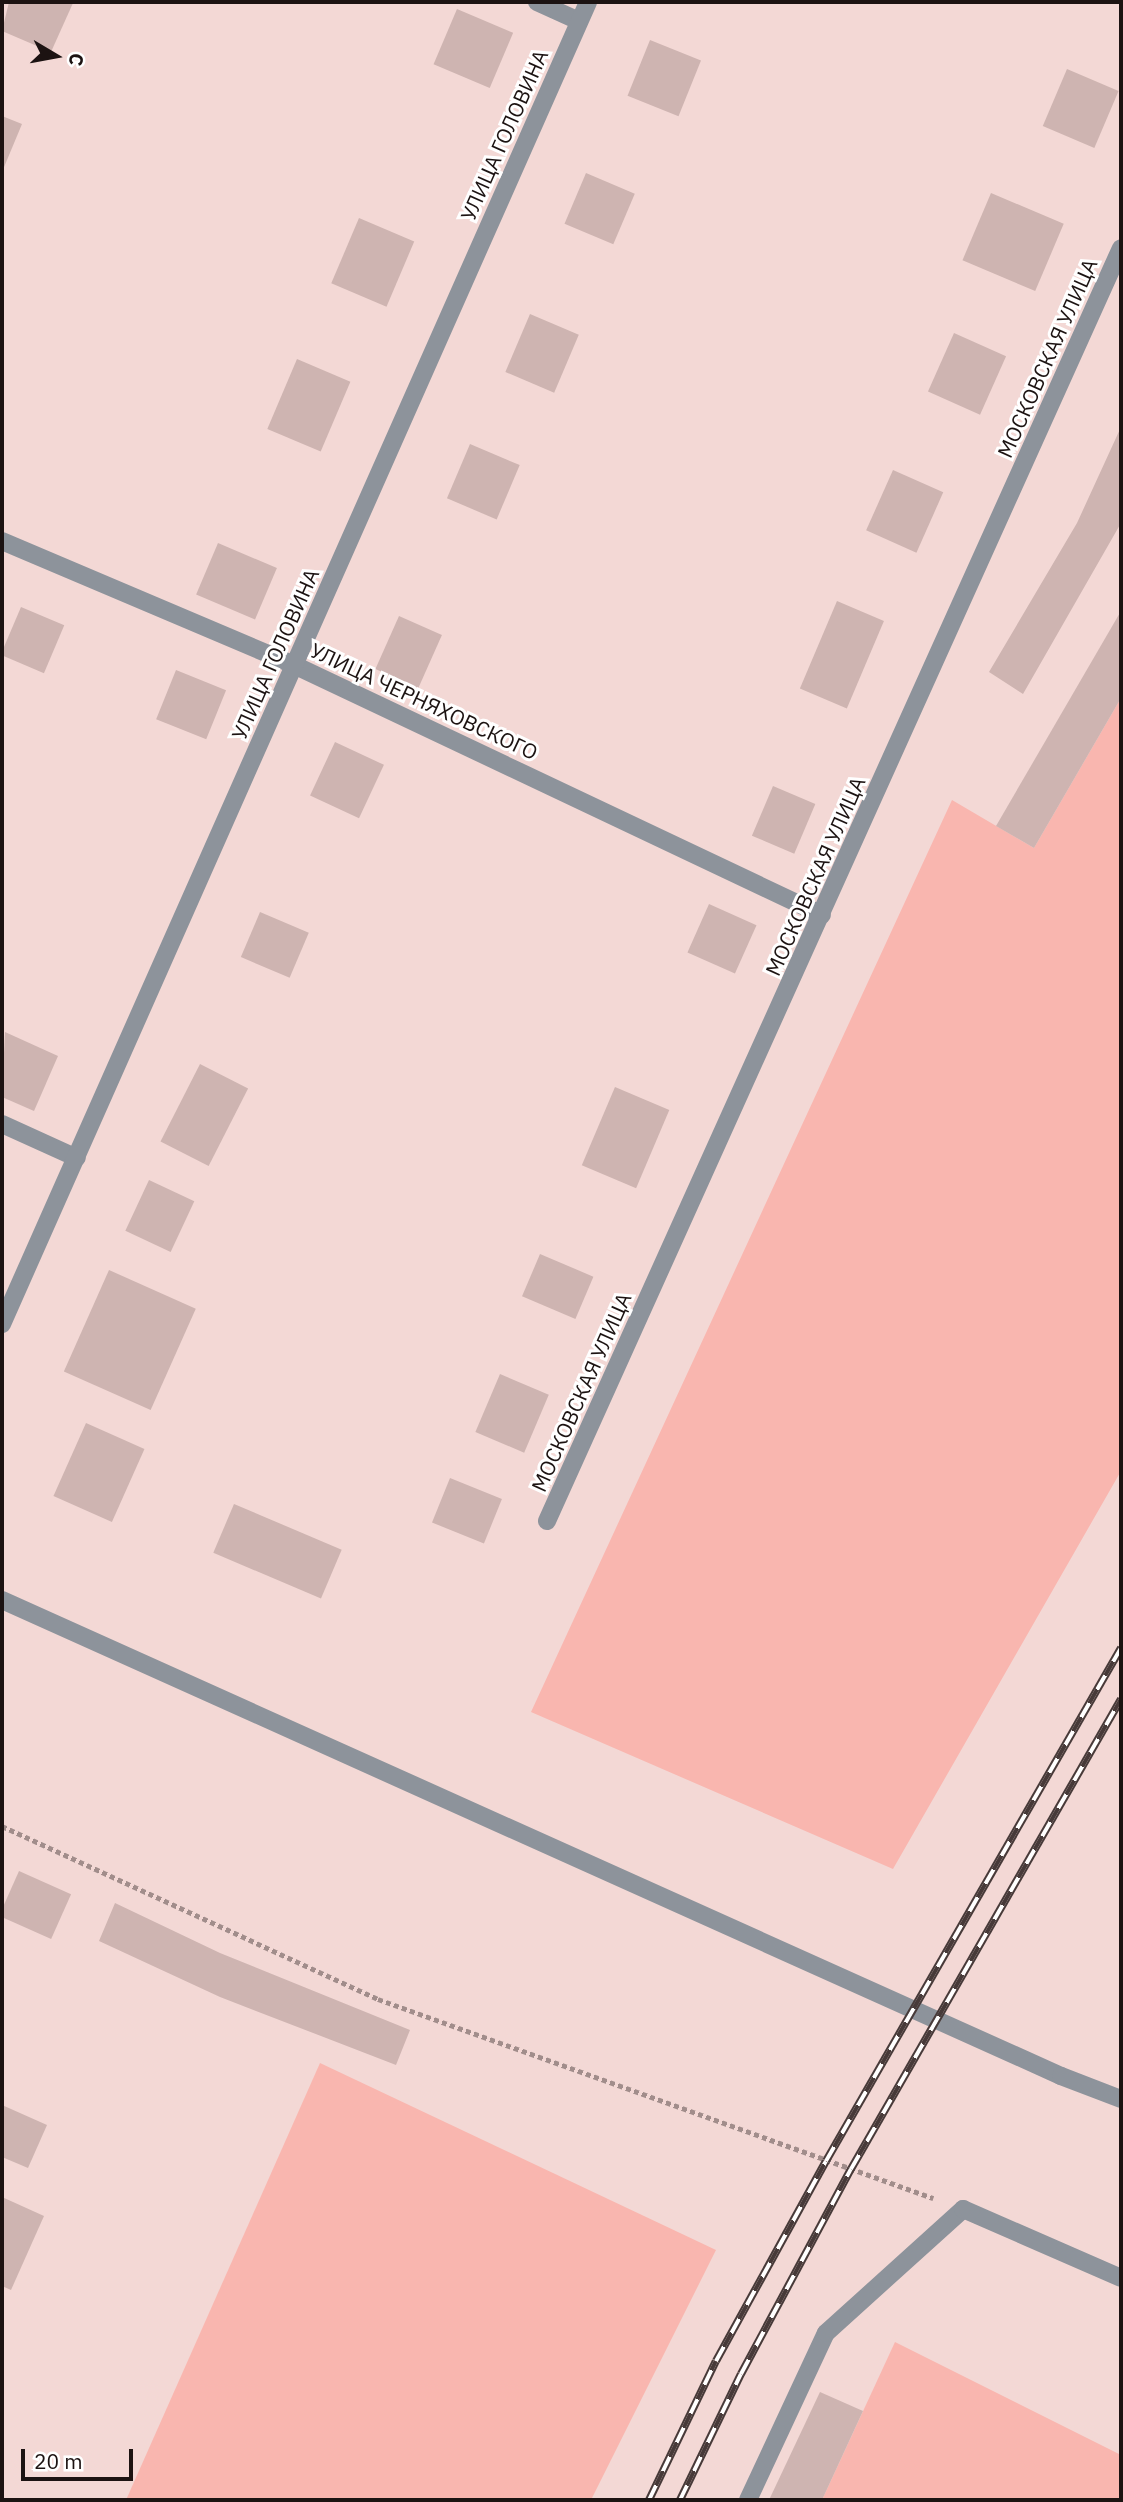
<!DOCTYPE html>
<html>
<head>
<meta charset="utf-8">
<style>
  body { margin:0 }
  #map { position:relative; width:1123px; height:2502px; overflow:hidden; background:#f3d8d5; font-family:"IBM Plex Sans",sans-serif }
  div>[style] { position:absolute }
  .green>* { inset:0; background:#f9b6af }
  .building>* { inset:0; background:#ceb4b1; transform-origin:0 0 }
  .path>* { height:4.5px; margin-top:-2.25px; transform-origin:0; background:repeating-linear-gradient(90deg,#a18d8b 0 5px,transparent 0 8.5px) }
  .service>* { height:18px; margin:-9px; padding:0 9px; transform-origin:9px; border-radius:9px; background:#8d939b }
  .minor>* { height:18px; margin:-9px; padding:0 9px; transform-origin:9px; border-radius:9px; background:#8d939b }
  .tertiary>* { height:18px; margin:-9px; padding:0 9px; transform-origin:9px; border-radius:9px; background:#8d939b }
  .rail>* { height:8px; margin-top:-4px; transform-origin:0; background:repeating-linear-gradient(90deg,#fff 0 16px,#473a39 0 32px); box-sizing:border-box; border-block:2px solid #473a39 }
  span { translate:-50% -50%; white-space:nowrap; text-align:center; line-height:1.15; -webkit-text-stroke:6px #fff; paint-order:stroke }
  .street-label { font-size:21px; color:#1c1312 }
  .frame { position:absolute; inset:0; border:4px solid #1c1312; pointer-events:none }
  .north { position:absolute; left:21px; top:21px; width:70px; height:70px; -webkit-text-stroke:5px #fff; paint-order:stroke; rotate:100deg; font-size:19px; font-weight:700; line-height:28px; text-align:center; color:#1c1312 }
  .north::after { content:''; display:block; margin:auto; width:24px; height:32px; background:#1c1312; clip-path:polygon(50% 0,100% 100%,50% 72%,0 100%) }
  .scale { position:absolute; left:21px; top:2449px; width:112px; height:32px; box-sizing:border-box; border:4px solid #1c1312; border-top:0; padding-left:9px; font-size:21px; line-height:24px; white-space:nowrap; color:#1c1312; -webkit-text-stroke:5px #fff; paint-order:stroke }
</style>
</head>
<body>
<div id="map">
  <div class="green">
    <div style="clip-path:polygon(1121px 698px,1121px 1471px,893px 1869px,531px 1712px,952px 800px,1034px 848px)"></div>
    <div style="clip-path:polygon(320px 2063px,716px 2250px,591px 2500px,126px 2500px)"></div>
    <div style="clip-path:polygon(895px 2342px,1121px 2455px,1121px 2500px,822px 2500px)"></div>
  </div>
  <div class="building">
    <div style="clip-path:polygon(9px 2px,73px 3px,51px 52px,2px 31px)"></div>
    <div style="left:457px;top:9px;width:61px;height:60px;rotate:23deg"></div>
    <div style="left:650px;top:40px;width:55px;height:60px;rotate:22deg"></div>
    <div style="left:1067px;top:69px;width:56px;height:62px;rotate:23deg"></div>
    <div style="clip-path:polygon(2px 116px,22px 124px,2px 172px)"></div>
    <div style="left:586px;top:173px;width:53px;height:55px;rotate:23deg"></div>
    <div style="left:991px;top:193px;width:79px;height:73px;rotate:23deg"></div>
    <div style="left:359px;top:218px;width:60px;height:71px;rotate:23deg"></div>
    <div style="left:530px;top:314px;width:53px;height:63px;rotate:23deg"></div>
    <div style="left:954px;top:333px;width:57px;height:64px;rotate:24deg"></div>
    <div style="left:297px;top:359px;width:58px;height:76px;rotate:23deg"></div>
    <div style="clip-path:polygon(1121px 427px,1121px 523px,1023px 694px,989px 672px,1077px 523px)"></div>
    <div style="left:470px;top:444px;width:54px;height:59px;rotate:23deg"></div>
    <div style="left:893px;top:470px;width:55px;height:66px;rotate:24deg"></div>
    <div style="left:218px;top:543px;width:64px;height:56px;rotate:23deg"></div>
    <div style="left:837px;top:601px;width:51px;height:95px;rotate:23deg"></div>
    <div style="left:21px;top:607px;width:47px;height:52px;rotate:23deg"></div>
    <div style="clip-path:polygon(1121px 611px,1121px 698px,1034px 848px,996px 826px)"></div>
    <div style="left:399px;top:616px;width:47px;height:58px;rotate:24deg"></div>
    <div style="left:176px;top:670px;width:54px;height:53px;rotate:22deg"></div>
    <div style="left:335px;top:742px;width:54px;height:59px;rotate:25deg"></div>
    <div style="left:773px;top:786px;width:46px;height:54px;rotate:23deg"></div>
    <div style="left:709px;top:904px;width:52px;height:53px;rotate:24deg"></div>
    <div style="left:260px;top:912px;width:53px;height:49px;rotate:23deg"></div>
    <div style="clip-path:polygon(5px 1032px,58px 1056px,34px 1111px,2px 1097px)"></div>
    <div style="left:200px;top:1064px;width:54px;height:87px;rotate:27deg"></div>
    <div style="left:615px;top:1087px;width:59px;height:85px;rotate:23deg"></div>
    <div style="left:149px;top:1180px;width:50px;height:56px;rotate:25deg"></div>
    <div style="left:540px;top:1254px;width:58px;height:46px;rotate:23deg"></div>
    <div style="left:109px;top:1270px;width:95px;height:111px;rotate:24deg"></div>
    <div style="left:500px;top:1374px;width:53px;height:63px;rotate:23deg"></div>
    <div style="left:86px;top:1423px;width:64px;height:80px;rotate:24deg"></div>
    <div style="left:450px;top:1478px;width:56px;height:48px;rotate:22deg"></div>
    <div style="left:234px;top:1504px;width:117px;height:53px;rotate:23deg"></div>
    <div style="left:19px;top:1871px;width:57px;height:49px;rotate:24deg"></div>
    <div style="clip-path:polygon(115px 1903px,220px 1953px,410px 2030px,396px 2065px,220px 1997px,99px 1941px)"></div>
    <div style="clip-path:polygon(2px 2105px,47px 2125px,28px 2168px,2px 2157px)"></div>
    <div style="clip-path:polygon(2px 2197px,44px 2216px,11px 2290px,2px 2286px)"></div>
    <div style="clip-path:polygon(820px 2392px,863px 2411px,822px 2500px,769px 2500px)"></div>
  </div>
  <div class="path">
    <div style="left:2px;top:1826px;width:414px;rotate:24.7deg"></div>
    <div style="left:378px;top:1999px;width:590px;rotate:19.73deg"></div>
  </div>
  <div class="service">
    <div style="left:748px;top:2500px;width:184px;rotate:-65deg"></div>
    <div style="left:826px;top:2333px;width:185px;rotate:-42.1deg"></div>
    <div style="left:963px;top:2209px;width:172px;rotate:23.6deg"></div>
  </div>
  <div class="minor">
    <div style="left:537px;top:2px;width:46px;rotate:24.3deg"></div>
    <div style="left:2px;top:541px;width:317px;rotate:23deg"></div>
    <div style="left:294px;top:665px;width:584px;rotate:25.34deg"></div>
    <div style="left:2px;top:1124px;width:82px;rotate:24.4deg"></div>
    <div style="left:2px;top:1324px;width:1446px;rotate:-66.09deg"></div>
    <div style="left:547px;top:1521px;width:1396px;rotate:-65.73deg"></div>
  </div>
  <div class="tertiary">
    <div style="left:2px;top:1600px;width:1161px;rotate:24.2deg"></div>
    <div style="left:1061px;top:2076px;width:64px;rotate:21deg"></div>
  </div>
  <div class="rail">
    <div style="left:649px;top:2500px;width:154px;rotate:-64.3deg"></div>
    <div style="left:716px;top:2361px;width:228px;rotate:-61.2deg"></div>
    <div style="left:826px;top:2161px;width:592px;rotate:-60.1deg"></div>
    <div style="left:680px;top:2500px;width:140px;rotate:-64.2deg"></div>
    <div style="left:741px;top:2374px;width:233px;rotate:-61.8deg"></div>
    <div style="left:851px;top:2169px;width:542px;rotate:-60.12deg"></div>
  </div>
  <div class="street-label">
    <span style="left:504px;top:135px;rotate:-66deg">УЛИЦА ГОЛОВИНА</span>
    <span style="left:1047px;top:358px;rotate:-66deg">МОСКОВСКАЯ УЛИЦА</span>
    <span style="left:275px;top:654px;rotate:-66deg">УЛИЦА ГОЛОВИНА</span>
    <span style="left:424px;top:701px;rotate:25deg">УЛИЦА ЧЕРНЯХОВСКОГО</span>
    <span style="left:815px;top:876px;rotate:-66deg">МОСКОВСКАЯ УЛИЦА</span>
    <span style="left:581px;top:1392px;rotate:-66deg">МОСКОВСКАЯ УЛИЦА</span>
  </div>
  <div class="frame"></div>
  <div class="north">С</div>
  <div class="scale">20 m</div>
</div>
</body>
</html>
